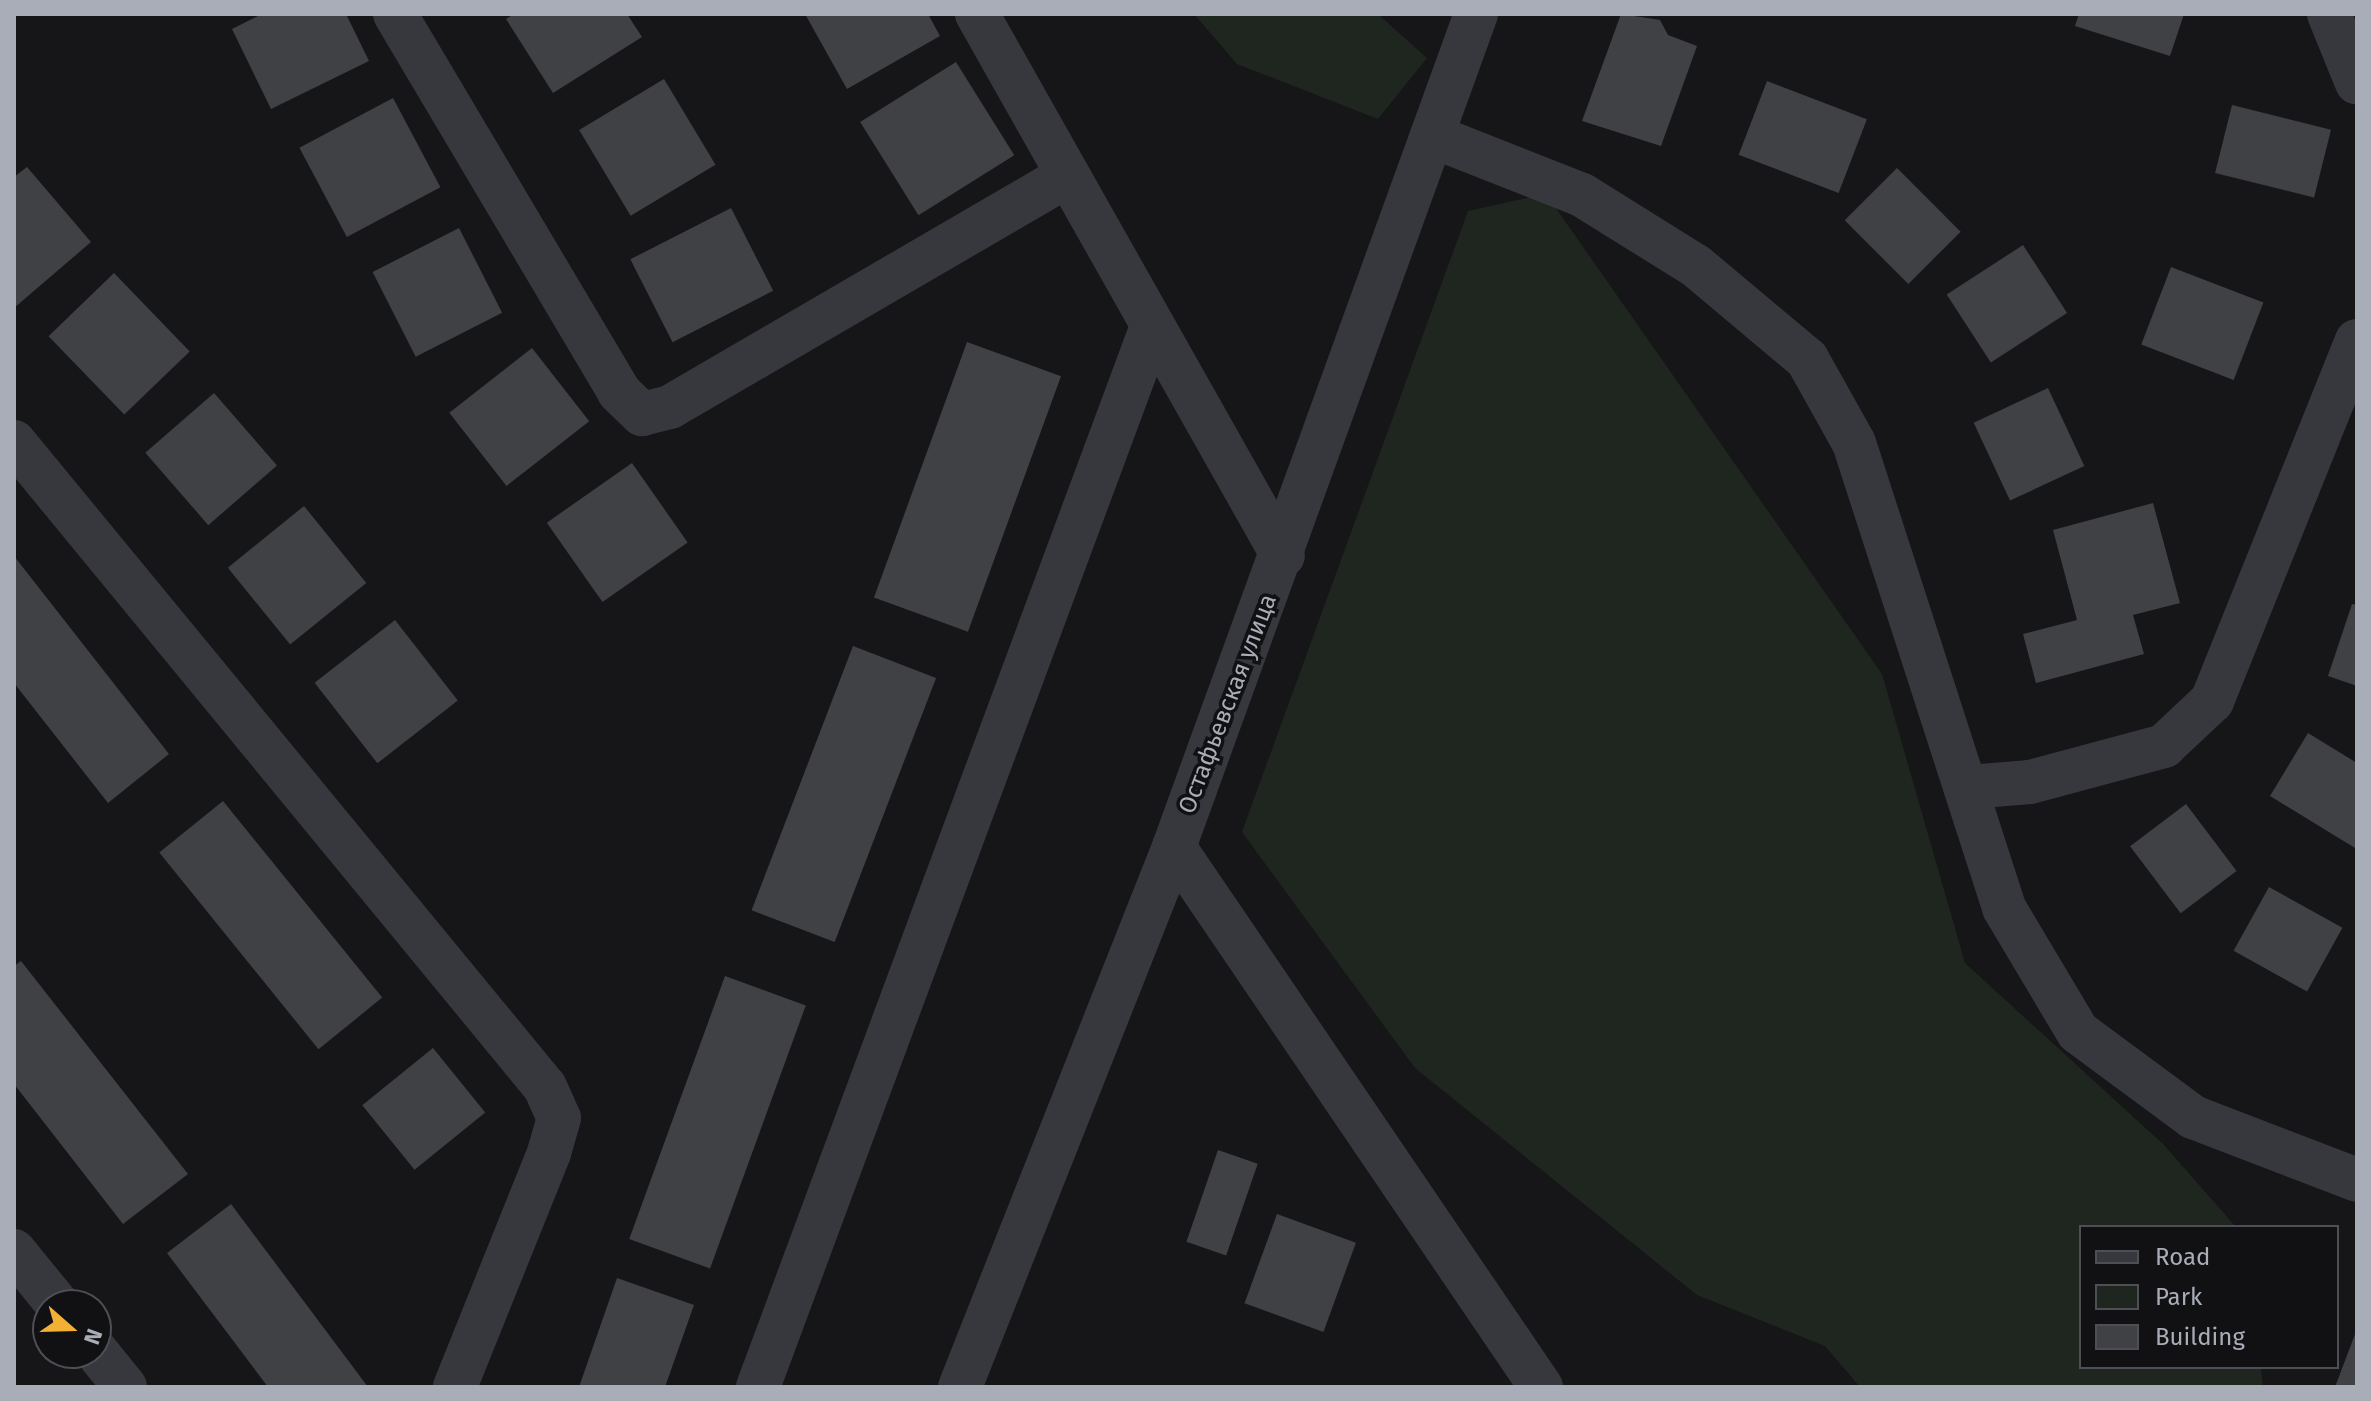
<!DOCTYPE html>
<html>
<head>
<meta charset="utf-8">
<style>
  body { margin:0 }
  #map { position:relative; width:2371px; height:1401px; overflow:hidden; background:#161618; font-family:"Fira Sans",sans-serif }
  div>[style] { position:absolute }
  .green>* { inset:0; background:#1e261f }
  .building>* { inset:0; background:#404145; transform-origin:0 0 }
  .street>* { height:44px; margin:-22px; padding:0 22px; transform-origin:22px; border-radius:22px; background:#37383d }
  span { translate:-50% -50%; white-space:nowrap; text-align:center; line-height:1.15; -webkit-text-stroke:7px #111113; paint-order:stroke }
  .street-label { font-size:24px; color:#a8adb8 }
  .frame { position:absolute; inset:0; border:16px solid #a8adb8; pointer-events:none }
  .legend { position:absolute; left:2079px; top:1225px; width:260px; height:144px; box-sizing:border-box; background:#111113; border:2px solid #4d4f55; margin:0; padding:10px 14px; list-style:none; font-size:24px; color:#a8adb8 }
  .legend li { display:flex; align-items:center; gap:16px; height:40px }
  .legend b { width:40px; border:2px solid #4d4f55 }
  .north { position:absolute; left:32px; top:1289px; width:80px; height:80px; box-sizing:border-box; background:#111113; border:2px solid #4d4f55; border-radius:50%; rotate:110deg; font-size:22px; font-weight:700; line-height:32px; text-align:center; color:#a8adb8 }
  .north::after { content:''; display:block; margin:auto; width:28px; height:36px; background:#f2b134; clip-path:polygon(50% 0,100% 100%,50% 72%,0 100%) }
</style>
</head>
<body>
<div id="map">
  <div class="green">
    <div style="clip-path:polygon(1194px 14px,1378px 14px,1427px 58px,1378px 119px,1237px 64px)"></div>
    <div style="clip-path:polygon(1546px 194px,1882px 674px,1965px 963px,2164px 1145px,2236px 1227px,2081px 1227px,2081px 1367px,2261px 1367px,2263px 1387px,1860px 1387px,1825px 1346px,1697px 1295px,1415px 1068px,1242px 832px,1468px 211px)"></div>
  </div>
  <div class="building">
    <div style="clip-path:polygon(262px 14px,346px 14px,369px 61px,271px 109px,232px 29px)"></div>
    <div style="clip-path:polygon(514px 14px,627px 14px,642px 37px,553px 93px,506px 19px)"></div>
    <div style="clip-path:polygon(805px 14px,928px 14px,940px 36px,847px 89px)"></div>
    <div style="clip-path:polygon(1621px 14px,1660px 20px,1668px 35px,1697px 46px,1661px 146px,1582px 121px)"></div>
    <div style="clip-path:polygon(2079px 14px,2184px 14px,2170px 56px,2075px 26px)"></div>
    <div style="left:956px;top:62px;width:110px;height:113px;rotate:58deg"></div>
    <div style="left:664px;top:79px;width:100px;height:99px;rotate:59deg"></div>
    <div style="left:1767px;top:81px;width:107px;height:79px;rotate:21deg"></div>
    <div style="left:393px;top:98px;width:101px;height:106px;rotate:62deg"></div>
    <div style="left:2232px;top:105px;width:102px;height:70px;rotate:14deg"></div>
    <div style="clip-path:polygon(27px 167px,91px 242px,14px 308px,14px 177px)"></div>
    <div style="left:1897px;top:168px;width:90px;height:74px;rotate:45deg"></div>
    <div style="left:731px;top:208px;width:93px;height:113px;rotate:63deg"></div>
    <div style="left:459px;top:228px;width:95px;height:97px;rotate:63deg"></div>
    <div style="left:2023px;top:245px;width:81px;height:91px;rotate:57deg"></div>
    <div style="left:2171px;top:267px;width:99px;height:83px;rotate:21deg"></div>
    <div style="left:114px;top:273px;width:109px;height:91px;rotate:46deg"></div>
    <div style="left:967px;top:342px;width:100px;height:272px;rotate:20deg"></div>
    <div style="left:532px;top:348px;width:93px;height:105px;rotate:52deg"></div>
    <div style="left:2048px;top:388px;width:86px;height:82px;rotate:65deg"></div>
    <div style="left:214px;top:393px;width:96px;height:91px;rotate:49deg"></div>
    <div style="left:632px;top:463px;width:97px;height:104px;rotate:55deg"></div>
    <div style="clip-path:polygon(2153px 503px,2180px 603px,2133px 615px,2144px 654px,2036px 683px,2023px 634px,2077px 620px,2053px 530px)"></div>
    <div style="left:304px;top:506px;width:99px;height:98px;rotate:51deg"></div>
    <div style="clip-path:polygon(14px 556px,169px 754px,108px 803px,14px 683px)"></div>
    <div style="clip-path:polygon(2352px 604px,2357px 605px,2357px 686px,2328px 676px)"></div>
    <div style="left:395px;top:620px;width:102px;height:102px;rotate:52deg"></div>
    <div style="left:853px;top:646px;width:89px;height:283px;rotate:21deg"></div>
    <div style="clip-path:polygon(2308px 733px,2357px 763px,2355px 848px,2270px 796px)"></div>
    <div style="left:223px;top:801px;width:253px;height:82px;rotate:51deg"></div>
    <div style="left:2186px;top:804px;width:84px;height:70px;rotate:53deg"></div>
    <div style="left:2269px;top:887px;width:84px;height:73px;rotate:29deg"></div>
    <div style="clip-path:polygon(21px 961px,188px 1174px,123px 1224px,14px 1084px,14px 966px)"></div>
    <div style="left:725px;top:976px;width:86px;height:280px;rotate:20deg"></div>
    <div style="left:433px;top:1048px;width:83px;height:91px;rotate:51deg"></div>
    <div style="left:1218px;top:1150px;width:42px;height:97px;rotate:19deg"></div>
    <div style="clip-path:polygon(231px 1204px,368px 1387px,268px 1387px,167px 1253px)"></div>
    <div style="left:1277px;top:1214px;width:84px;height:95px;rotate:20deg"></div>
    <div style="clip-path:polygon(617px 1278px,694px 1305px,665px 1387px,579px 1387px)"></div>
    <div style="clip-path:polygon(2357px 1329px,2357px 1387px,2335px 1387px)"></div>
  </div>
  <div class="street">
    <div style="left:395px;top:14px;width:439px;rotate:59.3deg"></div>
    <div style="left:619px;top:392px;width:32px;rotate:44deg"></div>
    <div style="left:642px;top:414px;width:29px;rotate:-14deg"></div>
    <div style="left:670px;top:407px;width:459px;rotate:-30.2deg"></div>
    <div style="left:977px;top:14px;width:622px;rotate:60.55deg"></div>
    <div style="left:2329px;top:14px;width:74px;rotate:67.9deg"></div>
    <div style="left:1435px;top:137px;width:158px;rotate:21.5deg"></div>
    <div style="left:1582px;top:195px;width:134px;rotate:31.9deg"></div>
    <div style="left:1696px;top:266px;width:145px;rotate:40deg"></div>
    <div style="left:1807px;top:359px;width:96px;rotate:60.8deg"></div>
    <div style="left:1854px;top:443px;width:489px;rotate:72.1deg"></div>
    <div style="left:2004px;top:908px;width:144px;rotate:59.2deg"></div>
    <div style="left:2078px;top:1032px;width:143px;rotate:36.5deg"></div>
    <div style="left:2193px;top:1117px;width:176px;rotate:21deg"></div>
    <div style="left:14px;top:442px;width:835px;rotate:50.54deg"></div>
    <div style="left:545px;top:1087px;width:34px;rotate:66deg"></div>
    <div style="left:559px;top:1118px;width:36px;rotate:106deg"></div>
    <div style="left:549px;top:1153px;width:252px;rotate:111.9deg"></div>
    <div style="left:1969px;top:787px;width:61px;rotate:-4.7deg"></div>
    <div style="left:2030px;top:782px;width:139px;rotate:-15deg"></div>
    <div style="left:2164px;top:746px;width:66px;rotate:-43.2deg"></div>
    <div style="left:2212px;top:701px;width:388px;rotate:-68.1deg"></div>
    <div style="left:1174px;top:847px;width:653px;rotate:55.8deg"></div>
    <div style="left:14px;top:1251px;width:70px;rotate:50.8deg"></div>
    <div style="left:96px;top:1351px;width:46px;rotate:51.1deg"></div>
    <div style="left:758px;top:1387px;width:1129px;rotate:-69.62deg"></div>
    <div style="left:960px;top:1387px;width:581px;rotate:-68.38deg"></div>
    <div style="left:1174px;top:847px;width:886px;rotate:-70.07deg"></div>
  </div>
  <div class="street-label">
    <span style="left:1228px;top:704px;rotate:-69deg">Остафьевская улица</span>
  </div>
  <div class="frame"></div>
  <ul class="legend">
  <li><b style="height:10px;background:#37383d"></b>Road</li>
  <li><b style="height:22px;background:#1e261f"></b>Park</li>
  <li><b style="height:22px;background:#404145"></b>Building</li>
  </ul>
  <div class="north">N</div>
</div>
</body>
</html>
